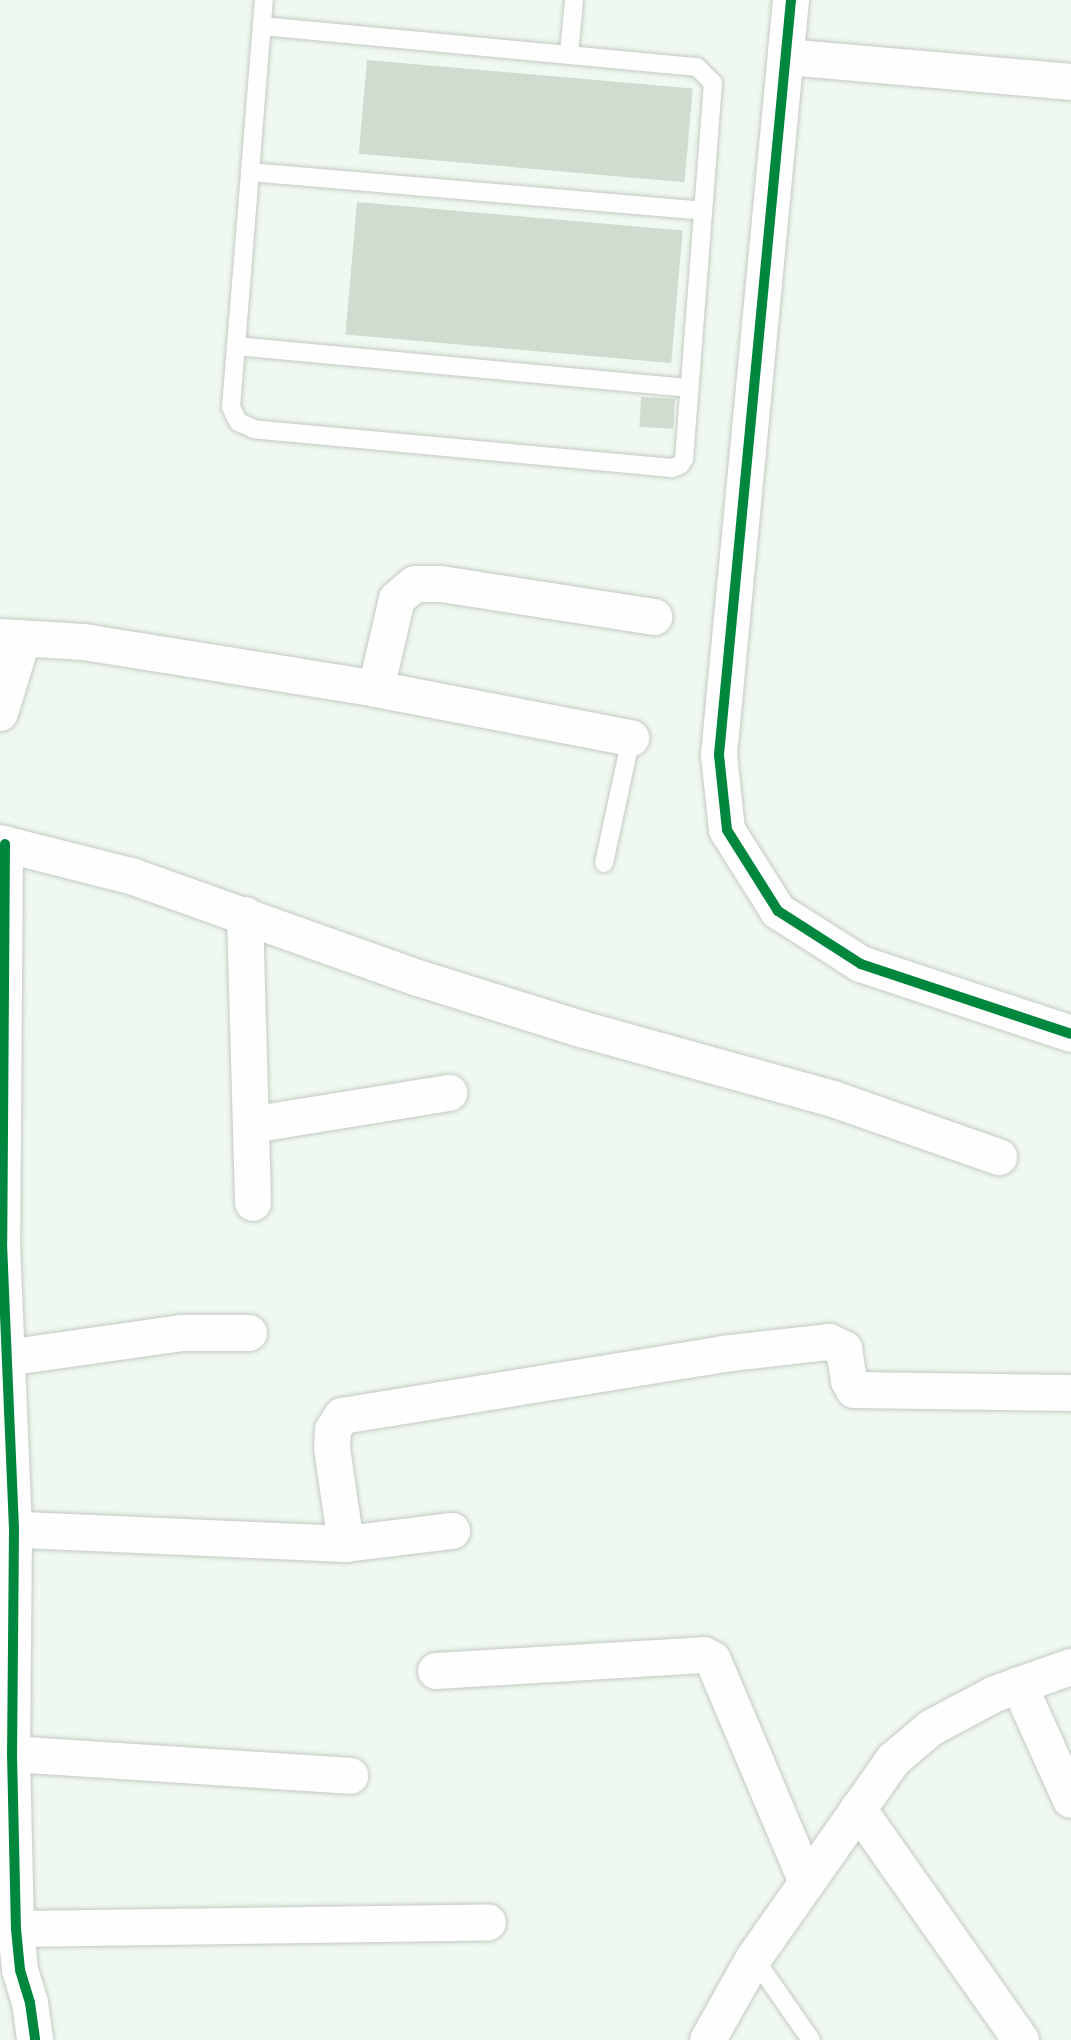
<!DOCTYPE html>
<html>
<head>
<meta charset="utf-8">
<style>
  body { margin:0 }
  #map { position:relative; width:1071px; height:2040px; overflow:hidden; background:#f0f9ef; font-family:"DM Sans",sans-serif }
  div>[style] { position:absolute }
  .building>* { inset:0; background:#d0dccf; transform-origin:0 0 }
  .roads { filter:drop-shadow(0 0 2px #c3cac3) drop-shadow(0 0 2px #c3cac3) }
  .service>* { height:18px; margin:-9px; padding:0 9px; transform-origin:9px; border-radius:9px; background:#fdfefd }
  .minor>* { height:36px; margin:-18px; padding:0 18px; transform-origin:18px; border-radius:18px; background:#fdfefd }
  .cycleway>* { height:10px; margin:-5px; padding:0 5px; transform-origin:5px; border-radius:5px; background:#00873e }
  span { translate:-50% -50%; white-space:nowrap; text-align:center; line-height:1.15; -webkit-text-stroke:6px #edfdeb; paint-order:stroke }
</style>
</head>
<body>
<div id="map">
  <div class="building">
    <div style="left:367px;top:60px;width:327px;height:94px;rotate:5deg"></div>
    <div style="left:357px;top:202px;width:327px;height:133px;rotate:5deg"></div>
    <div style="left:641px;top:397px;width:34px;height:30px;rotate:3deg"></div>
  </div>
  <div class="roads">
    <div class="service">
      <div style="left:262px;top:26px;width:437px;rotate:5.4deg"></div>
      <div style="left:697px;top:67px;width:23px;rotate:45deg"></div>
      <div style="left:713px;top:83px;width:377px;rotate:94.4deg"></div>
      <div style="left:684px;top:459px;width:7px;rotate:124deg"></div>
      <div style="left:680px;top:465px;width:9px;rotate:159deg"></div>
      <div style="left:672px;top:468px;width:420px;rotate:-174.7deg"></div>
      <div style="left:254px;top:429px;width:17px;rotate:-156deg"></div>
      <div style="left:238px;top:422px;width:17px;rotate:-115deg"></div>
      <div style="left:231px;top:407px;width:61px;rotate:-85.3deg"></div>
      <div style="left:236px;top:346px;width:347px;rotate:-85.4deg"></div>
      <div style="left:569px;top:54px;width:54px;rotate:-84.7deg"></div>
      <div style="left:250px;top:172px;width:454px;rotate:4.9deg"></div>
      <div style="left:236px;top:346px;width:455px;rotate:5.3deg"></div>
      <div style="left:604px;top:863px;width:128px;rotate:-77.8deg"></div>
      <div style="left:754px;top:1958px;width:100px;rotate:55.2deg"></div>
    </div>
    <div class="minor">
      <div style="left:791px;top:0;width:758px;rotate:95.45deg"></div>
      <div style="left:719px;top:755px;width:75px;rotate:83.9deg"></div>
      <div style="left:727px;top:830px;width:96px;rotate:57.8deg"></div>
      <div style="left:778px;top:911px;width:98px;rotate:32.6deg"></div>
      <div style="left:861px;top:964px;width:221px;rotate:18.4deg"></div>
      <div style="left:786px;top:57px;width:286px;rotate:5deg"></div>
      <div style="left:0;top:637px;width:84px;rotate:3.4deg"></div>
      <div style="left:84px;top:642px;width:296px;rotate:9.1deg"></div>
      <div style="left:376px;top:689px;width:260px;rotate:10.9deg"></div>
      <div style="left:376px;top:689px;width:92px;rotate:-76.9deg"></div>
      <div style="left:397px;top:599px;width:23px;rotate:-40deg"></div>
      <div style="left:415px;top:584px;width:26px"></div>
      <div style="left:441px;top:584px;width:216px;rotate:8.8deg"></div>
      <div style="left:0;top:713px;width:78px;rotate:-73deg"></div>
      <div style="left:0;top:843px;width:138px;rotate:14.2deg"></div>
      <div style="left:134px;top:877px;width:301px;rotate:19.6deg"></div>
      <div style="left:418px;top:978px;width:171px;rotate:17.4deg"></div>
      <div style="left:581px;top:1029px;width:262px;rotate:15.5deg"></div>
      <div style="left:833px;top:1099px;width:176px;rotate:19.3deg"></div>
      <div style="left:5px;top:844px;width:399px;rotate:90.4deg"></div>
      <div style="left:2px;top:1243px;width:287px;rotate:87.6deg"></div>
      <div style="left:14px;top:1530px;width:224px;rotate:90.5deg"></div>
      <div style="left:12px;top:1754px;width:175px;rotate:88.7deg"></div>
      <div style="left:16px;top:1929px;width:41px;rotate:84.4deg"></div>
      <div style="left:20px;top:1970px;width:34px;rotate:73deg"></div>
      <div style="left:30px;top:2003px;width:37px;rotate:82deg"></div>
      <div style="left:245px;top:915px;width:288px;rotate:88.4deg"></div>
      <div style="left:251px;top:1125px;width:201px;rotate:-9.2deg"></div>
      <div style="left:6px;top:1358px;width:177px;rotate:-8.1deg"></div>
      <div style="left:181px;top:1333px;width:68px"></div>
      <div style="left:0;top:1529px;width:346px;rotate:2.5deg"></div>
      <div style="left:346px;top:1544px;width:107px;rotate:-7deg"></div>
      <div style="left:346px;top:1544px;width:97px;rotate:-98.3deg"></div>
      <div style="left:332px;top:1448px;width:18px;rotate:-87deg"></div>
      <div style="left:333px;top:1430px;width:17px;rotate:-57deg"></div>
      <div style="left:342px;top:1416px;width:386px;rotate:-9.2deg"></div>
      <div style="left:723px;top:1354px;width:107px;rotate:-6.5deg"></div>
      <div style="left:829px;top:1342px;width:17px;rotate:25deg"></div>
      <div style="left:844px;top:1349px;width:32px;rotate:81deg"></div>
      <div style="left:849px;top:1381px;width:10px;rotate:61deg"></div>
      <div style="left:854px;top:1390px;width:217px;rotate:0.8deg"></div>
      <div style="left:436px;top:1671px;width:268px;rotate:-3.4deg"></div>
      <div style="left:704px;top:1655px;width:10px;rotate:29deg"></div>
      <div style="left:713px;top:1660px;width:241px;rotate:67.1deg"></div>
      <div style="left:1019px;top:1685px;width:126px;rotate:65.7deg"></div>
      <div style="left:12px;top:1754px;width:339px;rotate:3.7deg"></div>
      <div style="left:858px;top:1809px;width:283px;rotate:54.8deg"></div>
      <div style="left:16px;top:1929px;width:472px;rotate:-0.8deg"></div>
      <div style="left:708px;top:2040px;width:94px;rotate:-60.7deg"></div>
      <div style="left:754px;top:1958px;width:242px;rotate:-54.9deg"></div>
      <div style="left:893px;top:1760px;width:50px;rotate:-40.1deg"></div>
      <div style="left:931px;top:1728px;width:72px;rotate:-28deg"></div>
      <div style="left:995px;top:1694px;width:81px;rotate:-19.6deg"></div>
    </div>
  </div>
  <div class="cycleway">
    <div style="left:791px;top:0;width:758px;rotate:95.45deg"></div>
    <div style="left:719px;top:755px;width:75px;rotate:83.9deg"></div>
    <div style="left:727px;top:830px;width:96px;rotate:57.8deg"></div>
    <div style="left:778px;top:911px;width:98px;rotate:32.6deg"></div>
    <div style="left:861px;top:964px;width:221px;rotate:18.4deg"></div>
    <div style="left:5px;top:844px;width:399px;rotate:90.4deg"></div>
    <div style="left:2px;top:1243px;width:287px;rotate:87.6deg"></div>
    <div style="left:14px;top:1530px;width:224px;rotate:90.5deg"></div>
    <div style="left:12px;top:1754px;width:175px;rotate:88.7deg"></div>
    <div style="left:16px;top:1929px;width:41px;rotate:84.4deg"></div>
    <div style="left:20px;top:1970px;width:34px;rotate:73deg"></div>
    <div style="left:30px;top:2003px;width:37px;rotate:82deg"></div>
  </div>
</div>
</body>
</html>
